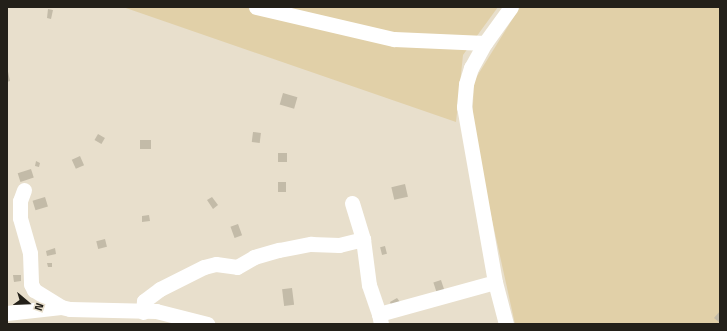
<!DOCTYPE html>
<html>
<head>
<meta charset="utf-8">
<style>
  body { margin:0 }
  #map { position:relative; width:727px; height:331px; overflow:hidden; background:#e8dfcc; font-family:"Titillium Web",sans-serif }
  div>[style] { position:absolute }
  .green>* { inset:0; background:#e1d0a8 }
  .building>* { inset:0; background:#c3bba8; transform-origin:0 0 }
  .minor>* { height:15px; margin:-7.5px; padding:0 7.5px; transform-origin:7.5px; border-radius:7.5px; background:#fff }
  span { translate:-50% -50%; white-space:nowrap; text-align:center; line-height:1.15; -webkit-text-stroke:3px #e8dfcc; paint-order:stroke }
  .frame { position:absolute; inset:0; border:8px solid #232019; pointer-events:none }
  .north { position:absolute; left:8px; top:283px; width:40px; height:40px; -webkit-text-stroke:3px #e8dfcc; paint-order:stroke; rotate:109deg; font-size:11px; font-weight:700; line-height:16px; text-align:center; color:#232019 }
  .north::after { content:''; display:block; margin:auto; width:14px; height:18px; background:#232019; clip-path:polygon(50% 0,100% 100%,50% 72%,0 100%) }
</style>
</head>
<body>
<div id="map">
  <div class="green">
    <div style="clip-path:polygon(123px 7px,498px 7px,463px 55px,456px 122px)"></div>
    <div style="clip-path:polygon(520px 7px,720px 7px,720px 324px,515px 324px,472px 129px,474px 81px)"></div>
  </div>
  <div class="building">
    <div style="clip-path:polygon(48px 9px,53px 10px,51px 19px,47px 18px)"></div>
    <div style="clip-path:polygon(7px 67px,10px 81px,7px 82px)"></div>
    <div style="left:283px;top:93px;width:15px;height:12px;rotate:16deg"></div>
    <div style="left:253px;top:132px;width:8px;height:10px;rotate:7deg"></div>
    <div style="left:98px;top:134px;width:8px;height:7px;rotate:30deg"></div>
    <div style="left:140px;top:140px;width:11px;height:9px"></div>
    <div style="left:287px;top:153px;width:9px;height:9px;rotate:90deg"></div>
    <div style="left:80px;top:156px;width:10px;height:9px;rotate:66deg"></div>
    <div style="clip-path:polygon(36px 161px,40px 163px,39px 167px,35px 166px)"></div>
    <div style="left:31px;top:169px;width:9px;height:14px;rotate:72deg"></div>
    <div style="left:278px;top:182px;width:8px;height:10px"></div>
    <div style="left:405px;top:184px;width:13px;height:14px;rotate:77deg"></div>
    <div style="left:45px;top:197px;width:10px;height:13px;rotate:73deg"></div>
    <div style="clip-path:polygon(212px 197px,218px 205px,213px 209px,207px 200px)"></div>
    <div style="clip-path:polygon(149px 215px,150px 221px,142px 222px,142px 216px)"></div>
    <div style="left:238px;top:224px;width:12px;height:8px;rotate:70deg"></div>
    <div style="left:105px;top:239px;width:8px;height:9px;rotate:76deg"></div>
    <div style="left:385px;top:246px;width:8px;height:5px;rotate:76deg"></div>
    <div style="clip-path:polygon(55px 248px,56px 254px,47px 256px,46px 251px)"></div>
    <div style="clip-path:polygon(47px 263px,52px 263px,52px 267px,48px 267px)"></div>
    <div style="clip-path:polygon(13px 275px,21px 275px,21px 281px,14px 282px)"></div>
    <div style="left:441px;top:280px;width:13px;height:8px;rotate:72deg"></div>
    <div style="left:292px;top:288px;width:17px;height:10px;rotate:83deg"></div>
    <div style="clip-path:polygon(397px 298px,400px 302px,392px 307px,390px 302px)"></div>
    <div style="clip-path:polygon(720px 311px,720px 323px,714px 318px)"></div>
  </div>
  <div class="minor">
    <div style="left:256px;top:7px;width:142px;rotate:13.1deg"></div>
    <div style="left:394px;top:39px;width:91px;rotate:2.5deg"></div>
    <div style="left:24px;top:190px;width:12px;rotate:110deg"></div>
    <div style="left:20px;top:201px;width:17px;rotate:90deg"></div>
    <div style="left:20px;top:218px;width:36px;rotate:74deg"></div>
    <div style="left:30px;top:253px;width:31px;rotate:88deg"></div>
    <div style="left:31px;top:284px;width:7px;rotate:63deg"></div>
    <div style="left:34px;top:290px;width:32px;rotate:32deg"></div>
    <div style="left:61px;top:307px;width:9px;rotate:13deg"></div>
    <div style="left:70px;top:309px;width:86px;rotate:1.3deg"></div>
    <div style="left:156px;top:311px;width:53px;rotate:14.3deg"></div>
    <div style="left:352px;top:203px;width:38px;rotate:73deg"></div>
    <div style="left:143px;top:312px;width:11px;rotate:-85deg"></div>
    <div style="left:144px;top:301px;width:20px;rotate:-37deg"></div>
    <div style="left:160px;top:289px;width:49px;rotate:-26.6deg"></div>
    <div style="left:204px;top:267px;width:12px;rotate:-14deg"></div>
    <div style="left:216px;top:264px;width:21px;rotate:8deg"></div>
    <div style="left:237px;top:267px;width:20px;rotate:-30deg"></div>
    <div style="left:254px;top:257px;width:26px;rotate:-16deg"></div>
    <div style="left:279px;top:250px;width:33px;rotate:-11deg"></div>
    <div style="left:311px;top:244px;width:28px;rotate:2deg"></div>
    <div style="left:339px;top:245px;width:25px;rotate:-14deg"></div>
    <div style="left:363px;top:239px;width:46px;rotate:82.6deg"></div>
    <div style="left:369px;top:285px;width:31px;rotate:71deg"></div>
    <div style="left:7px;top:313px;width:54px;rotate:-6.3deg"></div>
    <div style="left:381px;top:324px;width:10px;rotate:-101deg"></div>
    <div style="left:379px;top:314px;width:120px;rotate:-15.4deg"></div>
    <div style="left:506px;top:324px;width:43px;rotate:-104.7deg"></div>
    <div style="left:495px;top:282px;width:178px;rotate:-100deg"></div>
    <div style="left:464px;top:107px;width:23px;rotate:-85deg"></div>
    <div style="left:466px;top:84px;width:17px;rotate:-73deg"></div>
    <div style="left:471px;top:68px;width:29px;rotate:-61deg"></div>
    <div style="left:485px;top:43px;width:44px;rotate:-54.2deg"></div>
  </div>
  <div class="frame"></div>
  <div class="north">N</div>
</div>
</body>
</html>
